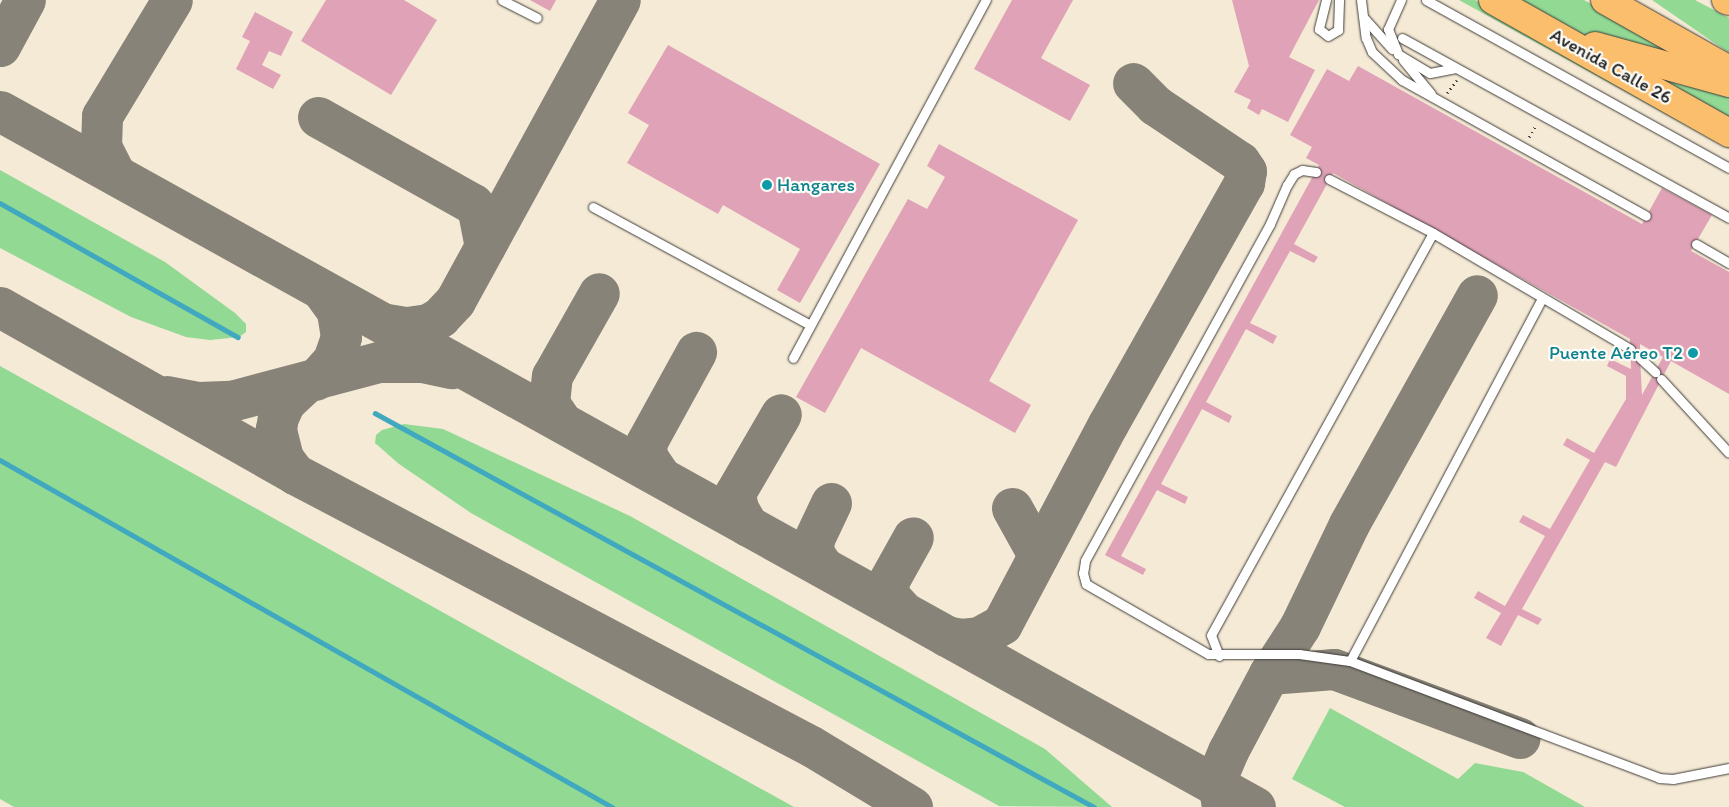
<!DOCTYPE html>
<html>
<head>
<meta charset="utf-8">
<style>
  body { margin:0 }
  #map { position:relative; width:1729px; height:807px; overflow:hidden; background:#f5ead5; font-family:Itim,sans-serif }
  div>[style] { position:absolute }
  .green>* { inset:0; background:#92d994 }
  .stream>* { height:4.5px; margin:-2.25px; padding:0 2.25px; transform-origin:2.25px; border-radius:2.25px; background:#40a9bf }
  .taxiway>* { height:41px; margin:-20.5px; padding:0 20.5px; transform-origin:20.5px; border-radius:20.5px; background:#888378 }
  .building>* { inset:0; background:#e0a2b7 }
  .path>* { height:2.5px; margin-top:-1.25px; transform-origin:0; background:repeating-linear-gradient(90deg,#3d3b38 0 1px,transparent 0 5px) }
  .roads { filter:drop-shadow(0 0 1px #3d3b38) drop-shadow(0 0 1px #3d3b38) }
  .service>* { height:9px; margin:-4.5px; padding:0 4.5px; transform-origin:4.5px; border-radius:4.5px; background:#fff }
  .primary>* { height:28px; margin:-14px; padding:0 14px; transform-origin:14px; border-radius:14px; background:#fabe6d }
  .dots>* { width:14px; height:14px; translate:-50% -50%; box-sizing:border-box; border:2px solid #fdfcf7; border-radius:50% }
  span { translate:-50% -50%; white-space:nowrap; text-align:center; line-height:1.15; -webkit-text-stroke:4.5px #fdfcf7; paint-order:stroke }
  .street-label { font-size:19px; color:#1c1c1c }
  .culture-label { font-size:19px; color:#0d838f }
  .left { translate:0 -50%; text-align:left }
  .right { translate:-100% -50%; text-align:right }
</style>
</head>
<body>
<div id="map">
  <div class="green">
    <div style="clip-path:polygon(1459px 0,1475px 0,1729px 141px,1729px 149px)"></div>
    <div style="clip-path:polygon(1511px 0,1584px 0,1697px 64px,1567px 31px)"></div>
    <div style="clip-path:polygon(1652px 0,1695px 0,1729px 18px,1729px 53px)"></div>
    <div style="clip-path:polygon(1626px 63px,1729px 94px,1729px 120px)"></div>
    <div style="clip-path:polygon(0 170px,165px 262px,235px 313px,246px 324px,246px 332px,239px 337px,210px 340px,186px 337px,131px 317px,0 248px)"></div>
    <div style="clip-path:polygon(0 366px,489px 638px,794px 807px,14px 807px,0 799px)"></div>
    <div style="clip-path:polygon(404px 424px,443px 429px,630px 516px,1045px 749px,1112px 807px,999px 806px,471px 513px,399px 464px,375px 443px,376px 435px,382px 430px)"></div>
    <div style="clip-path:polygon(1330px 708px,1458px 779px,1475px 763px,1523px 772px,1585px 807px,1345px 807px,1292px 779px)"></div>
  </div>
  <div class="stream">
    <div style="left:0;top:203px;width:273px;rotate:29.4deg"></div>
    <div style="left:375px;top:413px;width:820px;rotate:28.72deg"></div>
    <div style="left:0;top:460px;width:704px;rotate:29.55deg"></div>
  </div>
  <div class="taxiway">
    <div style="left:0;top:46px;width:52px;rotate:-61.5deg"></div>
    <div style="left:0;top:111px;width:1435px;rotate:29.01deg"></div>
    <div style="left:318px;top:117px;width:178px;rotate:29.3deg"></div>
    <div style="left:473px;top:204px;width:9px;rotate:54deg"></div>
    <div style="left:478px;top:211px;width:36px;rotate:79deg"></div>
    <div style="left:115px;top:174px;width:31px;rotate:-117deg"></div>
    <div style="left:101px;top:146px;width:30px;rotate:-88deg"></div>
    <div style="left:102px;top:116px;width:135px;rotate:-58.9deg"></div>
    <div style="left:0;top:307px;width:339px;rotate:29.5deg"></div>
    <div style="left:295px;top:474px;width:583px;rotate:27.8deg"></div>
    <div style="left:811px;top:746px;width:118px;rotate:31.1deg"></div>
    <div style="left:387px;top:324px;width:20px;rotate:9deg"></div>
    <div style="left:407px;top:327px;width:21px;rotate:-8deg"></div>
    <div style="left:428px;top:324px;width:14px;rotate:-30deg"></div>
    <div style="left:440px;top:317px;width:22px;rotate:-47deg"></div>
    <div style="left:455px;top:301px;width:343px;rotate:-61.3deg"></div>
    <div style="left:315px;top:380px;width:27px;rotate:-48deg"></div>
    <div style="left:333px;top:360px;width:24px;rotate:-71deg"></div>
    <div style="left:341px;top:337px;width:26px;rotate:-99deg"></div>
    <div style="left:337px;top:311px;width:26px;rotate:-126deg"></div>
    <div style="left:167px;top:396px;width:32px;rotate:11deg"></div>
    <div style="left:198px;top:402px;width:33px;rotate:-2deg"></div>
    <div style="left:231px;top:401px;width:153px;rotate:-14.8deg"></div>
    <div style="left:379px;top:362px;width:43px"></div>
    <div style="left:422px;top:362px;width:30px;rotate:12deg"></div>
    <div style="left:561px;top:421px;width:22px;rotate:-124deg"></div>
    <div style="left:549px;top:403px;width:27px;rotate:-84deg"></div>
    <div style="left:552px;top:376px;width:95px;rotate:-60.5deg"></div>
    <div style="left:295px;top:474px;width:20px;rotate:-127deg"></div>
    <div style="left:283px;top:458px;width:30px;rotate:-104deg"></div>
    <div style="left:276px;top:429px;width:12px;rotate:-81deg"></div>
    <div style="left:278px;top:417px;width:17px;rotate:-65deg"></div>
    <div style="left:285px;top:402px;width:26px;rotate:-43deg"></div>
    <div style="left:660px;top:476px;width:23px;rotate:-124deg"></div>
    <div style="left:647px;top:457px;width:14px;rotate:-94deg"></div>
    <div style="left:646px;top:443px;width:104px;rotate:-61.2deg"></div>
    <div style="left:1012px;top:508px;width:54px;rotate:61deg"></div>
    <div style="left:748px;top:526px;width:20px;rotate:-120deg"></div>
    <div style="left:738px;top:509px;width:16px;rotate:-101deg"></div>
    <div style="left:735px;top:493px;width:91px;rotate:-59.8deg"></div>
    <div style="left:821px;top:564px;width:12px;rotate:-125deg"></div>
    <div style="left:814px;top:554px;width:13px;rotate:-94deg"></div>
    <div style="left:813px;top:541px;width:42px;rotate:-64.7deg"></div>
    <div style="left:901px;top:609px;width:18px;rotate:-133deg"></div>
    <div style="left:889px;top:596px;width:14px;rotate:-94deg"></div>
    <div style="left:888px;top:582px;width:51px;rotate:-60.9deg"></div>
    <div style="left:946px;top:636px;width:15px;rotate:11deg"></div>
    <div style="left:961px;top:639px;width:18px;rotate:-6deg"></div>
    <div style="left:979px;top:637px;width:26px;rotate:-29deg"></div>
    <div style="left:1002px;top:624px;width:226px;rotate:-62.1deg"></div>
    <div style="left:1108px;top:424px;width:277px;rotate:-60.6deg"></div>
    <div style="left:1244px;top:183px;width:12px;rotate:-81deg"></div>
    <div style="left:1246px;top:171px;width:11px;rotate:-124deg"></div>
    <div style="left:1240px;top:162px;width:102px;rotate:-146.2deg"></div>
    <div style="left:1155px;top:105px;width:31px;rotate:-135deg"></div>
    <div style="left:1269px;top:674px;width:65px;rotate:-4.4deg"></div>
    <div style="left:1334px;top:669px;width:198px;rotate:20.4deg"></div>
    <div style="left:1222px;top:807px;width:30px;rotate:-99deg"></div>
    <div style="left:1217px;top:777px;width:28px;rotate:-67deg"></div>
    <div style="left:1228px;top:751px;width:87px;rotate:-62deg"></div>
    <div style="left:1269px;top:674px;width:57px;rotate:-57.1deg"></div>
    <div style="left:1300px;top:626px;width:113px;rotate:-64.3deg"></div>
    <div style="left:1349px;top:524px;width:262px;rotate:-60.8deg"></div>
  </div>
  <div class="building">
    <div style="clip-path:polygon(326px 0,404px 0,437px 20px,391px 95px,301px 41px)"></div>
    <div style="clip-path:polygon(530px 0,556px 0,550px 11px)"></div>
    <div style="clip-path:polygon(1012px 0,1073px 0,1041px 58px,1090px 85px,1070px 121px,974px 69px)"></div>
    <div style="clip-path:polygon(1232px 0,1319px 0,1289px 57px,1315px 70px,1288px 122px,1262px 109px,1259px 115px,1247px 108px,1251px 100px,1234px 92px,1249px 66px)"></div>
    <div style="clip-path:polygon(255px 12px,293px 32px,281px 56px,269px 51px,262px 65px,281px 75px,273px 89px,236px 69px,250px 41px,242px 37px)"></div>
    <div style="clip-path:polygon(668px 45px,880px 164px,800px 303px,777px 290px,800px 249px,723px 205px,718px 214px,627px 163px,649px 125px,628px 113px)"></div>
    <div style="clip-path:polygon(evenodd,1358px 66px,1642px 224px,1662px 188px,1712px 215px,1691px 251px,1729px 272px,1729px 394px,1671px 361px,1616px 467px,1605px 462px,1522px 609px,1542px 619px,1538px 625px,1518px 615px,1501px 646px,1486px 638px,1501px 613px,1474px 598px,1478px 591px,1505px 606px,1545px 536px,1519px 522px,1523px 515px,1550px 529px,1590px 460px,1563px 445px,1567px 438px,1594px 453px,1626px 399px,1626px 376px,1607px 366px,1610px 359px,1631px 369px,1630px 339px,1333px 173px,1294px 244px,1318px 257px,1314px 263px,1290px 251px,1250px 323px,1277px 336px,1273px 344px,1246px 329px,1206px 402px,1232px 416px,1229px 423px,1202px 409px,1161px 484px,1188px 497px,1185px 504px,1157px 490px,1121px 556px,1146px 569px,1143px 575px,1105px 555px,1319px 165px,1306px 158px,1312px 147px,1290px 135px,1327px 69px,1349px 81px,1358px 66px,1640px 344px,1663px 357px,1642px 395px,1640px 358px,1640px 344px)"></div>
    <div style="clip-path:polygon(939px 144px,1078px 220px,989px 381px,1031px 405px,1015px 433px,861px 348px,825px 413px,796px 397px,908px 199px,927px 209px,945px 177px,927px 166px)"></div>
  </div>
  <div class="path">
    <div style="left:1447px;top:93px;width:16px;rotate:-52deg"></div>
    <div style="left:1529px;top:137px;width:14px;rotate:-60deg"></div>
  </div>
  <div class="roads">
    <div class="service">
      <div style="left:502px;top:0;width:39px;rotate:27deg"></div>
      <div style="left:1326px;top:0;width:30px;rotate:104deg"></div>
      <div style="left:1319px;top:29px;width:11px;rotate:38deg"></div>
      <div style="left:1328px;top:36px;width:12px;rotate:-31deg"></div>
      <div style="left:1338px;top:30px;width:30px;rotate:-88deg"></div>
      <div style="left:1361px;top:0;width:38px;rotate:83deg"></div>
      <div style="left:1366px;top:38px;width:15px;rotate:67deg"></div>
      <div style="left:1372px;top:52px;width:41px;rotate:43deg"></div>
      <div style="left:1402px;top:80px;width:279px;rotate:29.1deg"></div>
      <div style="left:1401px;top:0;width:32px;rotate:114deg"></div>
      <div style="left:1388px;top:29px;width:27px;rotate:68deg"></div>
      <div style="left:1398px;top:54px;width:37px;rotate:31deg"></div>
      <div style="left:1430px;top:73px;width:26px;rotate:-11deg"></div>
      <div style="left:1426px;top:0;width:346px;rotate:29deg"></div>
      <div style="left:1364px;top:18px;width:42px;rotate:47.9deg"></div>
      <div style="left:1402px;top:38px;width:373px;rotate:28.8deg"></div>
      <div style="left:1403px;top:60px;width:44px;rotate:50.5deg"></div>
      <div style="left:1316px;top:172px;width:14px;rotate:-172deg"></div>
      <div style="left:1302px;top:170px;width:9px;rotate:153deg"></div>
      <div style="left:1294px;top:174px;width:13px;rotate:122deg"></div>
      <div style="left:1287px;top:185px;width:43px;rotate:113.6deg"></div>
      <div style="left:1270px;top:224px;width:384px;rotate:118.8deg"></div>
      <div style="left:1085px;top:561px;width:12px;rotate:99deg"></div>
      <div style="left:1083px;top:573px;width:11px;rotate:75deg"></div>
      <div style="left:1086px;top:584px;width:141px;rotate:29.8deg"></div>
      <div style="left:1208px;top:654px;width:91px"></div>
      <div style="left:1299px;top:654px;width:51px;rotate:7.8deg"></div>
      <div style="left:1350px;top:661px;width:330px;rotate:20.7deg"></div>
      <div style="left:1659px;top:778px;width:14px;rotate:4deg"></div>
      <div style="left:1673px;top:779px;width:57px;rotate:-11.1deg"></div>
      <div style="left:1329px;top:179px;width:117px;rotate:27.4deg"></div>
      <div style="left:1433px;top:233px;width:229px;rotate:30.5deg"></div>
      <div style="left:593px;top:207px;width:247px;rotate:28.5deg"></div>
      <div style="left:1696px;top:244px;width:38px;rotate:30deg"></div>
      <div style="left:793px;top:358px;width:407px;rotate:-61.7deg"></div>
      <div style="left:1640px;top:358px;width:21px;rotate:43deg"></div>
      <div style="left:1661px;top:379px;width:100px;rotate:47.4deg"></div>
      <div style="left:1219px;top:656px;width:22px;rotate:-111deg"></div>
      <div style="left:1211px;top:635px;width:459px;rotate:-61.1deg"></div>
      <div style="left:1350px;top:661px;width:410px;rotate:-62.1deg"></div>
    </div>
    <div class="primary">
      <div style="left:1493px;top:0;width:271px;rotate:29.4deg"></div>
      <div style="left:1605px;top:0;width:142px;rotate:29.4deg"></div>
      <div style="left:1726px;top:0;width:3px;rotate:18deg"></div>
      <div style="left:1595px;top:46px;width:139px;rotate:15.4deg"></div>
    </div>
  </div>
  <div class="dots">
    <div style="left:767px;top:185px;background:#0f9aa8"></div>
    <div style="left:1693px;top:353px;background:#0f9aa8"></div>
  </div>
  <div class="street-label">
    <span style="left:1611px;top:66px;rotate:29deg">Avenida Calle 26</span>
  </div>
  <div class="culture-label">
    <span class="left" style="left:777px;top:185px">Hangares</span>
    <span class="right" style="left:1683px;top:353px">Puente Aéreo T2</span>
  </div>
</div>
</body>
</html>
